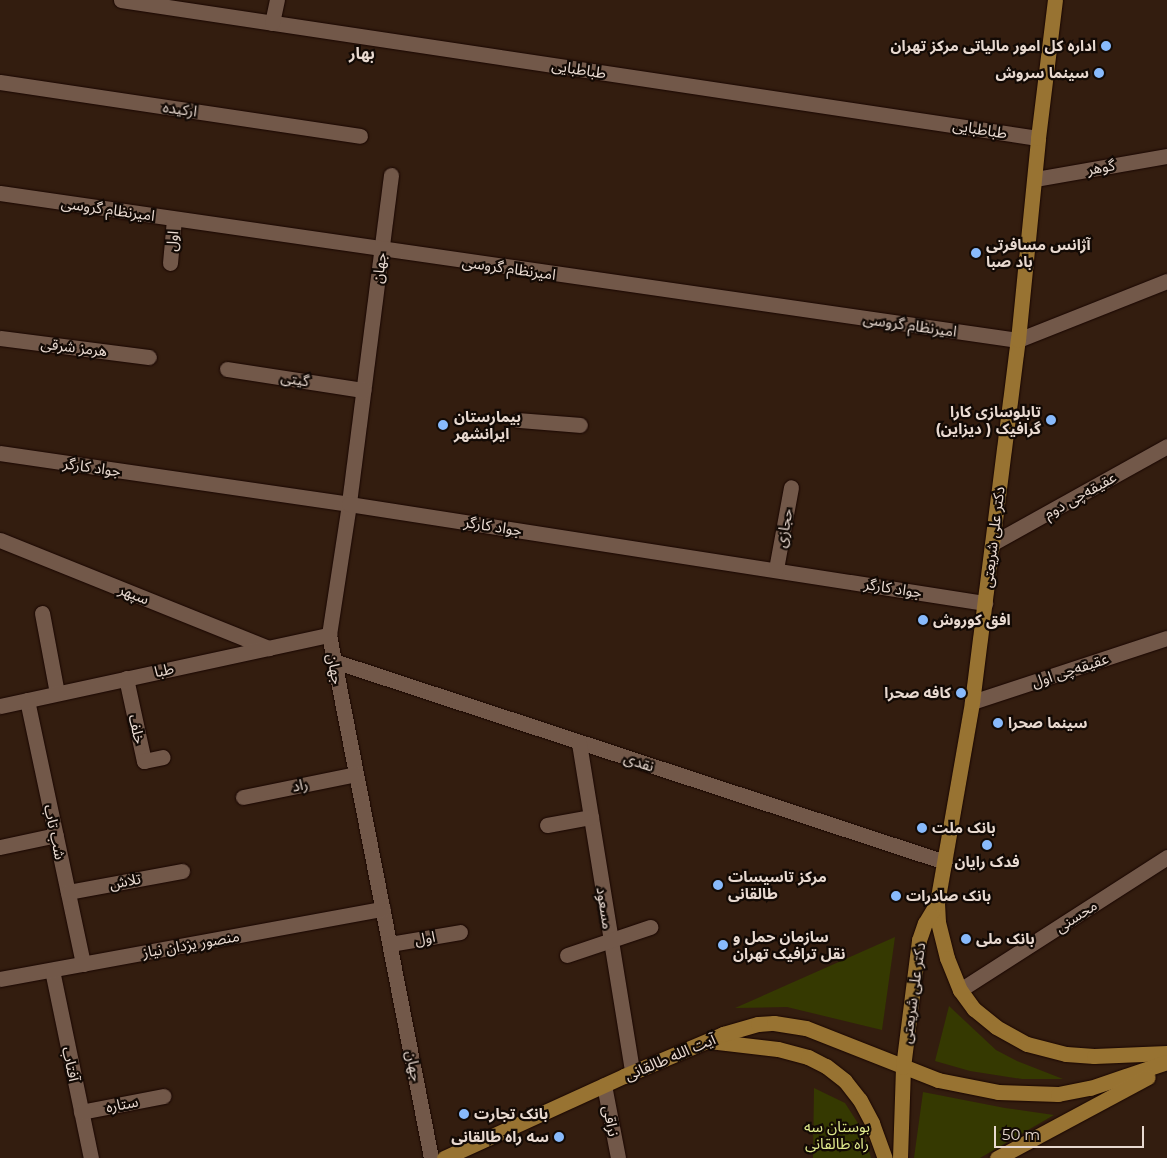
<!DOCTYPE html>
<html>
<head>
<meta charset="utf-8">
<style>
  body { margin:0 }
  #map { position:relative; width:1167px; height:1158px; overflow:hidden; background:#331d0f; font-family:Montserrat,"Noto Sans Arabic",sans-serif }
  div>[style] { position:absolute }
  .green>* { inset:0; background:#353901 }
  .roads { filter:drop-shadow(0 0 1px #190600) drop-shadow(0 0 1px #190600) }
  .minor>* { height:15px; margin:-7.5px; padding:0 7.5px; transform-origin:7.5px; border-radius:7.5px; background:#725849 }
  .major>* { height:15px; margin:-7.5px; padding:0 7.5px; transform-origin:7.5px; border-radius:7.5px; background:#987332 }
  .dots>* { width:14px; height:14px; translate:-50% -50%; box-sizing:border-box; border:2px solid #130a05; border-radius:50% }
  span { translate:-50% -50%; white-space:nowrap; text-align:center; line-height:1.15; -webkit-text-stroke:4.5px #130a05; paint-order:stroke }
  .poi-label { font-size:15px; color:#e8d9d0; font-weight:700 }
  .right { translate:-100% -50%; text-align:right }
  .left { translate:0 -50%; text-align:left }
  .street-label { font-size:15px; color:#e8d9d0 }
  .park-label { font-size:15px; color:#e1eb8d }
  .neighbourhood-label { font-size:16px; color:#e8d9d0; font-weight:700 }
  .scale { position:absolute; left:994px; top:1126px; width:150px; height:22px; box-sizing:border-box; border:2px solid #e8d9d0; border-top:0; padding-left:6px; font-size:15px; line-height:18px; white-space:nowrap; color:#e8d9d0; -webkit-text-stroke:4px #130a05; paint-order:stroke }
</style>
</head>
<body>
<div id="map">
  <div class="green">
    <div style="clip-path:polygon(895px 937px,882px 1030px,787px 1007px,735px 1008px)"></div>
    <div style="clip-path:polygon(949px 1006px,996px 1050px,1017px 1061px,1063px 1079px,1022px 1079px,970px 1071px,935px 1061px)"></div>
    <div style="clip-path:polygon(814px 1088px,845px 1103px,863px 1131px,871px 1158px,813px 1158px)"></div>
    <div style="clip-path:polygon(923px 1092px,1005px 1108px,1054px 1115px,980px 1158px,914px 1158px)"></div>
  </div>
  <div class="roads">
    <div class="minor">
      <div style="left:121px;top:0;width:927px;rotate:8.56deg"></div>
      <div style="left:272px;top:23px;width:24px;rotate:-78deg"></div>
      <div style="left:0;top:82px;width:364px;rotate:8.5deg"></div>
      <div style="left:391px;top:175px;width:332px;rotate:97.3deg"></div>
      <div style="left:349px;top:504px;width:133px;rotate:98.7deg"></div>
      <div style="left:329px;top:635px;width:533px;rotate:78.96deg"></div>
      <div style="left:1035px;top:179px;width:134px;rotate:-9.9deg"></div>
      <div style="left:0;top:193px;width:1029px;rotate:8.22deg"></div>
      <div style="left:1018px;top:340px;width:160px;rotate:-21.6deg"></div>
      <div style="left:170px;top:263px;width:44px;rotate:-84.8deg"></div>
      <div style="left:0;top:338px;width:150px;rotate:7.3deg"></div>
      <div style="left:227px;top:369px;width:138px;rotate:8.8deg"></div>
      <div style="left:518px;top:420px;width:62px;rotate:4.6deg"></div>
      <div style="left:0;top:453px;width:353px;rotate:8.3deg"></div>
      <div style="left:349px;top:504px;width:644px;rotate:8.85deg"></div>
      <div style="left:0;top:540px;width:290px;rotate:21.9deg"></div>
      <div style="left:993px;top:543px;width:199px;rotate:-29.1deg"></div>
      <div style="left:776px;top:569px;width:83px;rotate:-79.6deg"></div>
      <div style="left:42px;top:613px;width:81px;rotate:79.4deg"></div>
      <div style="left:334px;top:661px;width:643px;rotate:18.21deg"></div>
      <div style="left:126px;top:678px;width:85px;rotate:77.8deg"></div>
      <div style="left:144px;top:761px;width:19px;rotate:-12deg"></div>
      <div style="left:27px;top:700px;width:270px;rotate:78deg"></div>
      <div style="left:972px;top:702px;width:205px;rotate:-18.2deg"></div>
      <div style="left:0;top:706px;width:337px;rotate:-12.2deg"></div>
      <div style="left:579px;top:743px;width:333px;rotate:80.8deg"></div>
      <div style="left:243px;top:797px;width:115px;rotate:-11.5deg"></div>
      <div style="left:547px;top:825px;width:45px;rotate:-10.3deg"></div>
      <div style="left:0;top:847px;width:57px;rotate:-12.1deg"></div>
      <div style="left:68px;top:892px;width:116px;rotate:-10.4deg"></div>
      <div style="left:390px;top:944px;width:71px;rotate:-9.7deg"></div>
      <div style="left:567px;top:955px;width:88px;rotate:-18.6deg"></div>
      <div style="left:52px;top:970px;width:192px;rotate:78.3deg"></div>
      <div style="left:0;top:979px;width:389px;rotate:-10.4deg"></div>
      <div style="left:960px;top:990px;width:246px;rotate:-32.7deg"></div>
      <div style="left:604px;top:1085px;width:74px;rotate:79.1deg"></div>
      <div style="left:81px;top:1112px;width:84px;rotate:-11deg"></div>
    </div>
    <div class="major">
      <div style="left:937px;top:903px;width:19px;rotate:87deg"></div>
      <div style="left:938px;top:922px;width:37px;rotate:76deg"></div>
      <div style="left:947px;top:958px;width:35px;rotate:68deg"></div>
      <div style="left:960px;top:990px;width:24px;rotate:54deg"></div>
      <div style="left:974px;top:1009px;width:28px;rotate:39deg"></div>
      <div style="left:996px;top:1027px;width:35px;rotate:29deg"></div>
      <div style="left:1027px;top:1044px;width:40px;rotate:14.4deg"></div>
      <div style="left:1066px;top:1054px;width:28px;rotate:4deg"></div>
      <div style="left:1094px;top:1056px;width:73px;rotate:-2.4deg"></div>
      <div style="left:709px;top:1041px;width:69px;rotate:6.6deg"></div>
      <div style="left:778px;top:1049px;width:31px;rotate:15deg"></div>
      <div style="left:808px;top:1057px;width:20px;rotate:27deg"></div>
      <div style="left:826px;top:1066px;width:24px;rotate:38deg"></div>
      <div style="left:845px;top:1081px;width:24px;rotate:52deg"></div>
      <div style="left:860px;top:1100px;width:26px;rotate:62deg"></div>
      <div style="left:872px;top:1123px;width:37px;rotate:70deg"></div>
      <div style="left:444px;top:1158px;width:198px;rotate:-24.5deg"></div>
      <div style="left:624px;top:1076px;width:108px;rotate:-23deg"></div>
      <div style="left:723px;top:1034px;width:36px;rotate:-16deg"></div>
      <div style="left:758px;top:1024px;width:16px;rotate:-4deg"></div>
      <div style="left:774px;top:1023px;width:32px;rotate:9deg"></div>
      <div style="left:806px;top:1028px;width:142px;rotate:21.5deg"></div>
      <div style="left:938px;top:1080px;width:61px;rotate:11.3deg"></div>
      <div style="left:998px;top:1092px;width:60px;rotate:1.9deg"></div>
      <div style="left:1058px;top:1094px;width:33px;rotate:-11deg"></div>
      <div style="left:1090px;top:1088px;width:81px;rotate:-18.7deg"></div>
      <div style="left:900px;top:1158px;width:91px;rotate:-88.1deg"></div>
      <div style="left:903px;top:1067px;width:128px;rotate:-82.8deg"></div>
      <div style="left:919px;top:940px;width:18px;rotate:-71deg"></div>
      <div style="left:925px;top:923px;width:23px;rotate:-59deg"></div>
      <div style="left:937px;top:903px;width:204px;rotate:-80.1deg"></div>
      <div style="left:972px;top:702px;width:365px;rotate:-82.8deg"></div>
      <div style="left:1018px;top:340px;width:203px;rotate:-84.3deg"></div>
      <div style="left:1038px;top:138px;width:139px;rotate:-83deg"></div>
      <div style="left:997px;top:1158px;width:171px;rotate:-28.2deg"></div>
    </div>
  </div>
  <div class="dots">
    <div style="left:1106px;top:46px;background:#88bafc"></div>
    <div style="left:1099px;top:73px;background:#88bafc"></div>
    <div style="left:976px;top:253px;background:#88bafc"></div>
    <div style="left:1051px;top:420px;background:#88bafc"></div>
    <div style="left:443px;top:425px;background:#88bafc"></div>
    <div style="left:923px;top:620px;background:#88bafc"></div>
    <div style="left:961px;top:693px;background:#88bafc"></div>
    <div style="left:998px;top:723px;background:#88bafc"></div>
    <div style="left:922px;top:828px;background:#88bafc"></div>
    <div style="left:987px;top:845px;background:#88bafc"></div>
    <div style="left:718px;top:885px;background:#88bafc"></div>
    <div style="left:896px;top:896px;background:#88bafc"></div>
    <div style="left:966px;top:939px;background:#88bafc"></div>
    <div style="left:723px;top:945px;background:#88bafc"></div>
    <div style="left:464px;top:1114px;background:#88bafc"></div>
    <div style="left:559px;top:1137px;background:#88bafc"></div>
  </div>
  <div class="poi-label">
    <span class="right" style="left:1096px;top:46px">اداره کل امور مالیاتی مرکز تهران</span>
    <span class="right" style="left:1089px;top:73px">سینما سروش</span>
    <span class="left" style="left:986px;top:253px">آژانس مسافرتی<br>باد صبا</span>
    <span class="right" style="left:1041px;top:420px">تابلوسازی كارا<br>گرافیک ( ديزاين)</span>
    <span class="left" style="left:454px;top:425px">بیمارستان<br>ایرانشهر</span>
    <span class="left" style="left:933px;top:620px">افق کوروش</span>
    <span class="right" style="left:951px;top:693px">کافه صحرا</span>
    <span class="left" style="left:1008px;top:723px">سینما صحرا</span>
    <span class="left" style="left:932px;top:828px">بانک ملت</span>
    <span style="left:987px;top:862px">فدک رایان</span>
    <span class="left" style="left:728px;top:885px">مرکز تاسیسات<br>طالقانی</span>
    <span class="left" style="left:906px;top:896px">بانک صادرات</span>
    <span class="left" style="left:733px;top:945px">سازمان حمل و<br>نقل ترافیک تهران</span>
    <span class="left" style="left:976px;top:939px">بانک ملی</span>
    <span class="left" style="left:474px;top:1114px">بانک تجارت</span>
    <span class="right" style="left:549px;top:1137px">سه راه طالقانی</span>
  </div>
  <div class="street-label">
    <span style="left:579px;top:69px;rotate:9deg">طباطبایی</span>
    <span style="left:180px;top:109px;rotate:8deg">ارکیده</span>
    <span style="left:980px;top:129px;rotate:9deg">طباطبایی</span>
    <span style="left:1101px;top:167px;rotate:-10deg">گوهر</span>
    <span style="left:108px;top:209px;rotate:8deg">امیرنظام گروسی</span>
    <span style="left:172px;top:241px;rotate:-85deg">اول</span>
    <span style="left:379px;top:268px;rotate:-83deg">جهان</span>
    <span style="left:509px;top:268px;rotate:8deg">امیرنظام گروسی</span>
    <span style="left:910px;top:325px;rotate:8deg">امیرنظام گروسی</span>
    <span style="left:74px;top:347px;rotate:7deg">هرمز شرقی</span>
    <span style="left:295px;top:379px;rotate:9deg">گیتی</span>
    <span style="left:92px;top:467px;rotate:8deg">جواد کارگر</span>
    <span style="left:1080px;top:495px;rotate:-29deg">عقیقه‌چی دوم</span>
    <span style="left:493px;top:526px;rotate:9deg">جواد کارگر</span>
    <span style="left:784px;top:528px;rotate:-80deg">حجازی</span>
    <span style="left:993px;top:537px;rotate:-83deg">دکتر علی شریعتی</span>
    <span style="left:893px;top:588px;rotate:9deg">جواد کارگر</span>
    <span style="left:134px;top:594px;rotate:22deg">سپهر</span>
    <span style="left:335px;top:669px;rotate:79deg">جهان</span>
    <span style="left:164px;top:670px;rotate:-12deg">طبا</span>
    <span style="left:1070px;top:670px;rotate:-18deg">عقیقه‌چی اول</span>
    <span style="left:137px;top:729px;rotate:77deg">خلف</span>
    <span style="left:639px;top:762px;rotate:18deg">نقدی</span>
    <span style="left:300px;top:785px;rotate:-11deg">راد</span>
    <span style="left:55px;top:832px;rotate:78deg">شب تاب</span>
    <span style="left:125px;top:881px;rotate:-11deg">تلاش</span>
    <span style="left:605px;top:908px;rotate:81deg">مسعود</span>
    <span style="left:1076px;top:916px;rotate:-33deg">محسنی</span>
    <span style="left:425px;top:938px;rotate:-10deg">اول</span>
    <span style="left:191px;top:944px;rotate:-10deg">منصور یزدان نیاز</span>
    <span style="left:913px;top:993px;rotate:-82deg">دکتر علی شریعتی</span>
    <span style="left:670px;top:1057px;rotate:-23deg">آیت الله طالقانی</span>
    <span style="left:71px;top:1064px;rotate:78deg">آفتاب</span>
    <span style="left:414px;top:1066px;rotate:79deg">جهان</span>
    <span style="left:122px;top:1104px;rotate:-11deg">ستاره</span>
    <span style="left:611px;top:1121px;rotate:79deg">نراقی</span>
  </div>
  <div class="park-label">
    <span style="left:837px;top:1135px">بوستان سه<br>راه طالقانی</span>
  </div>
  <div class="neighbourhood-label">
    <span style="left:362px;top:54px">بهار</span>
  </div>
  <div class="scale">50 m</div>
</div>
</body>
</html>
